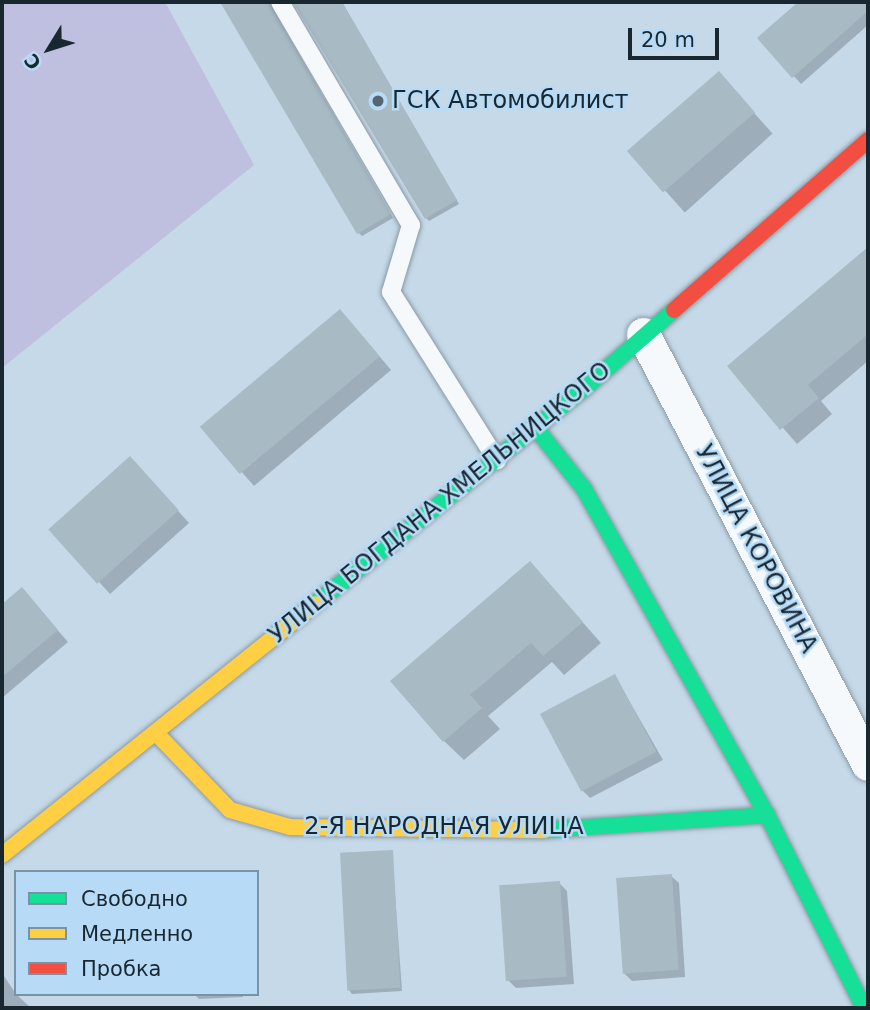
<!DOCTYPE html>
<html>
<head>
<meta charset="utf-8">
<style>
  body { margin:0 }
  #map { position:relative; width:870px; height:1010px; overflow:hidden; background:#c5d9e8; font-family:"DejaVu Sans",sans-serif }
  div>[style] { position:absolute }
  .green>* { inset:0; background:#bfbfe0 }
  .shadow>* { inset:0; background:#0003; transform-origin:0 0 }
  .building>* { inset:0; background:#a8bac4; transform-origin:0 0 }
  .roads { filter:drop-shadow(0 0 2px #8a99a4) drop-shadow(0 0 2px #8a99a4) }
  .lane>* { height:18px; margin:-9px; padding:0 9px; transform-origin:9px; border-radius:9px; background:#f6f9fc }
  .street>* { height:33px; margin:-16.5px; padding:0 16.5px; transform-origin:16.5px; border-radius:16.5px; background:#f6f9fc }
  .fast>* { height:16px; margin:-8px; padding:0 8px; transform-origin:8px; border-radius:8px; background:#16e098 }
  .slow>* { height:16px; margin:-8px; padding:0 8px; transform-origin:8px; border-radius:8px; background:#ffcf43 }
  .jam>* { height:16px; margin:-8px; padding:0 8px; transform-origin:8px; border-radius:8px; background:#f24e42 }
  .dots>* { width:19px; height:19px; translate:-50% -50%; box-sizing:border-box; border:4px solid #b7dbf6; border-radius:50% }
  span { translate:-50% -50%; white-space:nowrap; text-align:center; line-height:1.15; -webkit-text-stroke:5px #b7dbf6; paint-order:stroke }
  .poi-label { font-size:24px; color:#192731 }
  .left { translate:0 -50%; text-align:left }
  .street-label { font-size:24px; color:#192731 }
  .frame { position:absolute; inset:0; border:4px solid #192731; pointer-events:none }
  .legend { position:absolute; left:14px; top:870px; width:245px; height:126px; box-sizing:border-box; background:#b7dbf6; border:2px solid #7893a7; margin:0; padding:9px 12px; list-style:none; font-size:21px; color:#192731 }
  .legend li { display:flex; align-items:center; gap:14px; height:35px }
  .legend b { width:35px; border:2px solid #7893a7 }
  .north { position:absolute; left:14px; top:14px; width:70px; height:70px; -webkit-text-stroke:5px #b7dbf6; paint-order:stroke; rotate:232deg; font-size:19px; font-weight:700; line-height:28px; text-align:center; color:#192731 }
  .north::after { content:''; display:block; margin:auto; width:24px; height:32px; background:#192731; clip-path:polygon(50% 0,100% 100%,50% 72%,0 100%) }
  .scale { position:absolute; left:628px; top:28px; width:91px; height:32px; box-sizing:border-box; border:4px solid #192731; border-top:0; padding-left:9px; font-size:21px; line-height:24px; white-space:nowrap; color:#192731; -webkit-text-stroke:5px #b7dbf6; paint-order:stroke }
</style>
</head>
<body>
<div id="map">
  <div class="green">
    <div style="clip-path:polygon(2px 2px,165px 2px,254px 165px,2px 368px)"></div>
  </div>
  <div class="shadow">
    <div style="clip-path:polygon(222px 2px,276px 2px,273px 13px,393px 218px,362px 236px,359px 233px)"></div>
    <div style="clip-path:polygon(295px 2px,342px 2px,459px 204px,429px 221px,426px 218px)"></div>
    <div style="clip-path:polygon(801px 2px,868px 2px,868px 25px,801px 84px,760px 38px)"></div>
    <div style="left:719px;top:74px;width:80px;height:118px;rotate:48deg"></div>
    <div style="clip-path:polygon(865px 252px,868px 361px,821px 401px,832px 414px,797px 444px,729px 366px)"></div>
    <div style="clip-path:polygon(351px 323px,391px 370px,254px 486px,203px 428px)"></div>
    <div style="clip-path:polygon(141px 470px,189px 523px,110px 594px,51px 529px)"></div>
    <div style="clip-path:polygon(530px 563px,601px 643px,564px 675px,552px 662px,488px 716px,500px 729px,464px 760px,444px 741px)"></div>
    <div style="clip-path:polygon(22px 590px,68px 642px,2px 698px,2px 607px)"></div>
    <div style="clip-path:polygon(615px 676px,663px 760px,590px 798px,582px 790px)"></div>
    <div style="clip-path:polygon(392px 852px,402px 991px,352px 994px,349px 990px)"></div>
    <div style="clip-path:polygon(671px 876px,679px 883px,685px 977px,632px 981px,624px 973px)"></div>
    <div style="clip-path:polygon(559px 883px,567px 891px,574px 984px,516px 988px,508px 980px)"></div>
    <div style="clip-path:polygon(2px 973px,16px 994px,31px 1008px,2px 1008px)"></div>
    <div style="clip-path:polygon(194px 994px,243px 994px,243px 997px,199px 999px)"></div>
  </div>
  <div class="building">
    <div style="clip-path:polygon(220px 2px,269px 2px,391px 214px,357px 234px)"></div>
    <div style="clip-path:polygon(293px 2px,342px 2px,457px 200px,425px 219px)"></div>
    <div style="clip-path:polygon(798px 2px,868px 2px,868px 11px,792px 78px,757px 38px)"></div>
    <div style="left:719px;top:71px;width:55px;height:122px;rotate:49deg"></div>
    <div style="clip-path:polygon(868px 247px,868px 334px,808px 385px,819px 398px,780px 430px,727px 366px)"></div>
    <div style="left:340px;top:309px;width:62px;height:183px;rotate:50deg"></div>
    <div style="left:130px;top:456px;width:73px;height:110px;rotate:48deg"></div>
    <div style="clip-path:polygon(530px 561px,583px 622px,543px 656px,531px 643px,470px 695px,482px 708px,443px 742px,390px 681px)"></div>
    <div style="clip-path:polygon(22px 587px,58px 630px,2px 677px,2px 604px)"></div>
    <div style="left:615px;top:674px;width:88px;height:85px;rotate:62deg"></div>
    <div style="left:393px;top:850px;width:138px;height:53px;rotate:87deg"></div>
    <div style="left:672px;top:874px;width:96px;height:56px;rotate:86deg"></div>
    <div style="left:560px;top:881px;width:96px;height:61px;rotate:86deg"></div>
  </div>
  <div class="roads">
    <div class="lane">
      <div style="left:280px;top:2px;width:259px;rotate:59.6deg"></div>
      <div style="left:411px;top:225px;width:70px;rotate:106.6deg"></div>
      <div style="left:391px;top:292px;width:199px;rotate:57.8deg"></div>
    </div>
    <div class="street">
      <div style="left:643px;top:334px;width:485px;rotate:62.4deg"></div>
    </div>
    <div class="fast">
      <div style="left:535px;top:427px;width:79px;rotate:51.7deg"></div>
      <div style="left:584px;top:489px;width:374px;rotate:60.7deg"></div>
      <div style="left:767px;top:815px;width:216px;rotate:63.3deg"></div>
      <div style="left:315px;top:604px;width:347px;rotate:-38.7deg"></div>
      <div style="left:586px;top:387px;width:117px;rotate:-41.2deg"></div>
      <div style="left:544px;top:830px;width:224px;rotate:-3.8deg"></div>
    </div>
    <div class="slow">
      <div style="left:156px;top:733px;width:107px;rotate:46.1deg"></div>
      <div style="left:230px;top:810px;width:62px;rotate:15.8deg"></div>
      <div style="left:290px;top:827px;width:254px;rotate:0.7deg"></div>
      <div style="left:2px;top:855px;width:401px;rotate:-38.7deg"></div>
    </div>
    <div class="jam">
      <div style="left:674px;top:310px;width:258px;rotate:-41.2deg"></div>
    </div>
  </div>
  <div class="dots">
    <div style="left:378px;top:101px;background:#556571"></div>
  </div>
  <div class="poi-label">
    <span class="left" style="left:392px;top:101px">ГСК Автомобилист</span>
  </div>
  <div class="street-label">
    <span style="left:440px;top:503px;rotate:-39deg">УЛИЦА БОГДАНА ХМЕЛЬНИЦКОГО</span>
    <span style="left:756px;top:549px;rotate:62deg">УЛИЦА КОРОВИНА</span>
    <span style="left:444px;top:827px">2-Я НАРОДНАЯ УЛИЦА</span>
  </div>
  <div class="frame"></div>
  <ul class="legend">
  <li><b style="height:9px;background:#16e098"></b>Свободно</li>
  <li><b style="height:9px;background:#ffcf43"></b>Медленно</li>
  <li><b style="height:9px;background:#f24e42"></b>Пробка</li>
  </ul>
  <div class="north">С</div>
  <div class="scale">20 m</div>
</div>
</body>
</html>
